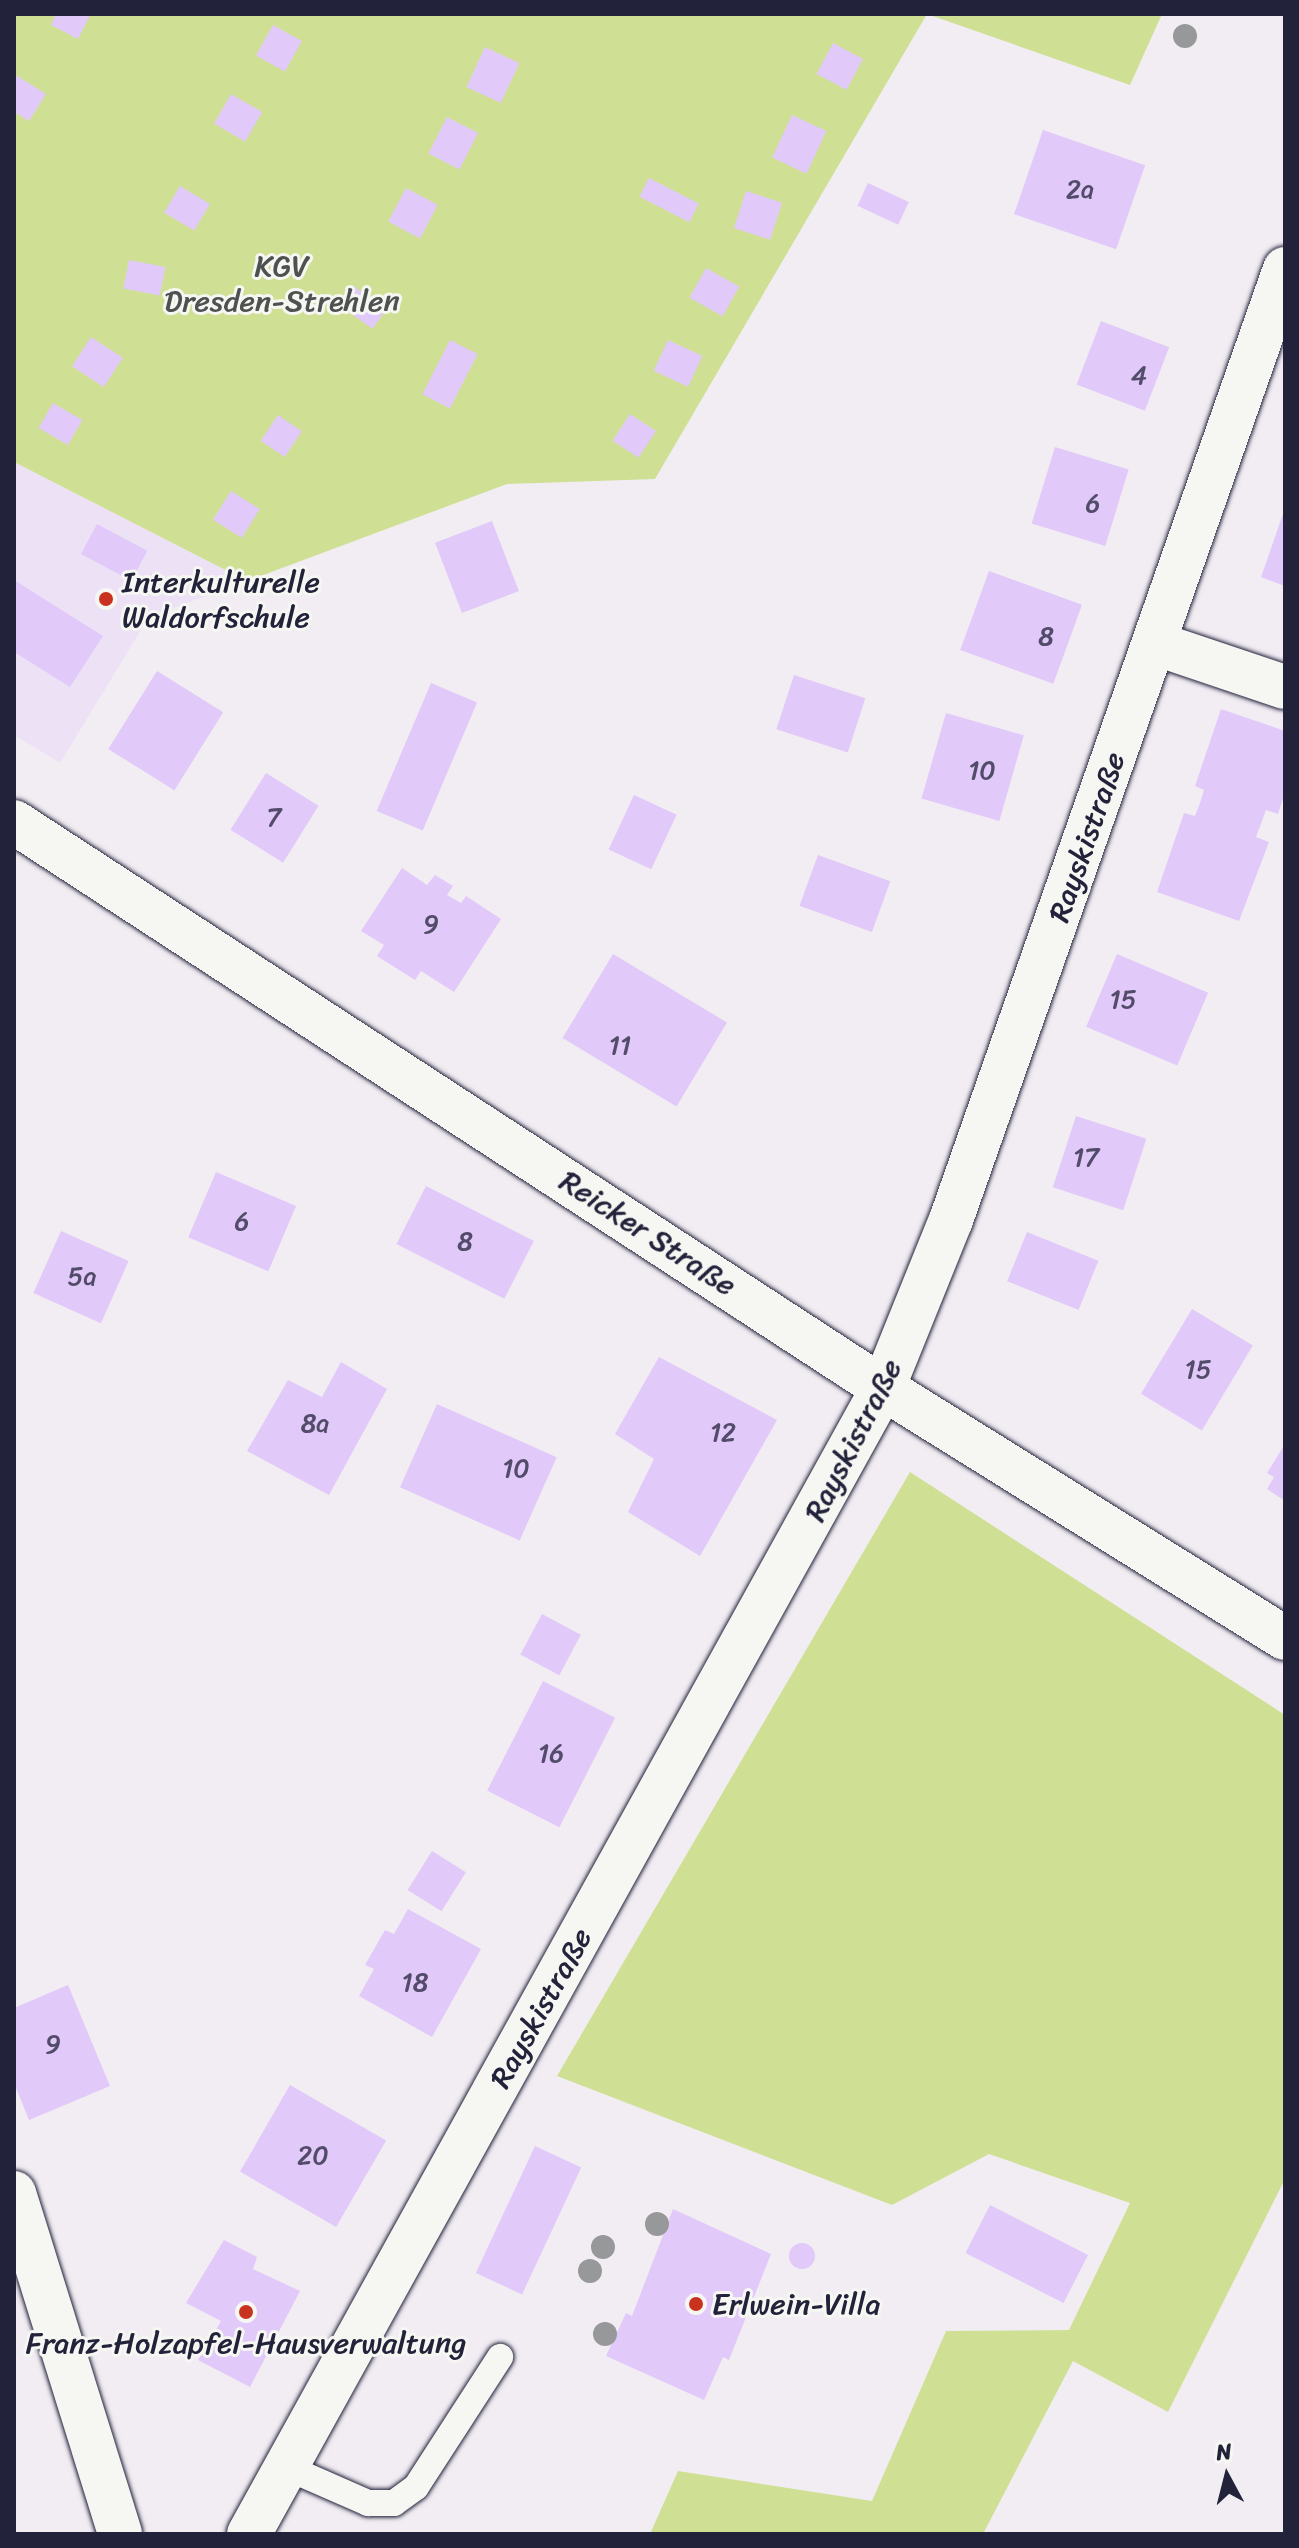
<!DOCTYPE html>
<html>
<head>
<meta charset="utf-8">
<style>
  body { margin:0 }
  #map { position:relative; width:1299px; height:2548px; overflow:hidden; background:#f2edf3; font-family:Sriracha,sans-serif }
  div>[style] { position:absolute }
  .built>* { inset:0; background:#ede2f5 }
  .green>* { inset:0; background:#cfe094 }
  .building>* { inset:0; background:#e1c9f9; transform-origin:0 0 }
  .round { border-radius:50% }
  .roads { filter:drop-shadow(0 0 2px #22223b) drop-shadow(0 0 2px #22223b) }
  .service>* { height:26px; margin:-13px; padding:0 13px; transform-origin:13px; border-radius:13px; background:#f6f6f2 }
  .minor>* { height:44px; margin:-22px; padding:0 22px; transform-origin:22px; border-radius:22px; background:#f6f6f2 }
  .tertiary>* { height:44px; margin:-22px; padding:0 22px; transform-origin:22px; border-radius:22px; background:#f6f6f2 }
  .trees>* { width:24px; height:24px; margin:-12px; border-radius:50%; background:#97989a }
  .dots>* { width:22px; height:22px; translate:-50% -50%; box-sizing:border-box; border:4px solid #f6f6f2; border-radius:50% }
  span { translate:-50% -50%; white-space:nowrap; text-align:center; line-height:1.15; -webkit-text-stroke:6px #f6f6f2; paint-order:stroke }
  .number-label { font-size:26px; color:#524c6a }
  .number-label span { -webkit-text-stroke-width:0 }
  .park-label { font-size:30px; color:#4d5251 }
  .poi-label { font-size:30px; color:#22223b }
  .left { translate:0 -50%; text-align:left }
  .street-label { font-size:30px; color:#22223b }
  .frame { position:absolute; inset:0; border:16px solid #22223b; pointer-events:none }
  .north { position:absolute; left:1187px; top:2436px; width:80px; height:80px; -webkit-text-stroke:6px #f6f6f2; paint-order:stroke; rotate:353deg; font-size:22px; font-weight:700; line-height:32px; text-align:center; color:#22223b }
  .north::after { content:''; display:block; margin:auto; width:28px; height:36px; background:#22223b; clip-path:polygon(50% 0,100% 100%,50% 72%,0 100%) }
</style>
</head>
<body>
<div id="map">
  <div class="built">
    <div style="clip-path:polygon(14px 462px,247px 581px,149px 617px,60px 763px,14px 735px)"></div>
  </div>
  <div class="green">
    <div style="clip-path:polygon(14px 14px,1162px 14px,1130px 85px,927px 14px,655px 479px,507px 484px,247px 581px,14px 462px)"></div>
    <div style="clip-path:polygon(910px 1472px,1285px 1715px,1285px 2179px,1168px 2412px,1073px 2361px,983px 2534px,650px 2534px,678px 2471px,872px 2501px,946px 2331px,1069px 2330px,1130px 2203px,989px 2154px,892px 2205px,557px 2076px)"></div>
  </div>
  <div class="building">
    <div style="clip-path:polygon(56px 14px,89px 14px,90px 15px,78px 39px,51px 25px)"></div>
    <div style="left:273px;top:25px;width:33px;height:35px;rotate:29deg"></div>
    <div style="left:833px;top:43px;width:34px;height:35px;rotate:28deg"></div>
    <div style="left:485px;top:47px;width:38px;height:44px;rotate:25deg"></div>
    <div style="clip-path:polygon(14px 74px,46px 94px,29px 121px,14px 112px)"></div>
    <div style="left:231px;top:94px;width:36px;height:34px;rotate:30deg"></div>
    <div style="left:792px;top:115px;width:38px;height:47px;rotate:25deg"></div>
    <div style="left:447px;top:117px;width:35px;height:41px;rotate:27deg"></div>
    <div style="left:1043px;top:130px;width:108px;height:89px;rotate:19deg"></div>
    <div style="left:649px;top:178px;width:56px;height:21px;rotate:27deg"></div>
    <div style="left:868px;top:183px;width:45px;height:25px;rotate:25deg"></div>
    <div style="left:180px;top:186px;width:35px;height:31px;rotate:31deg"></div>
    <div style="left:406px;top:188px;width:36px;height:38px;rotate:28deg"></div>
    <div style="left:746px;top:191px;width:38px;height:39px;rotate:18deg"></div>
    <div style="left:129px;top:260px;width:37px;height:29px;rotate:11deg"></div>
    <div style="left:706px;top:268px;width:38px;height:34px;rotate:29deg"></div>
    <div style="left:352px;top:285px;width:42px;height:24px;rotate:35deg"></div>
    <div style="left:1101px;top:321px;width:73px;height:68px;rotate:21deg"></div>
    <div style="left:91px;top:337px;width:38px;height:35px;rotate:33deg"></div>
    <div style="left:450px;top:340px;width:31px;height:61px;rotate:27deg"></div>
    <div style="left:668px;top:340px;width:38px;height:34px;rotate:25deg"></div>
    <div style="left:53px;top:403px;width:34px;height:29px;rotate:30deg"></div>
    <div style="left:630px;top:414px;width:31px;height:32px;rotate:33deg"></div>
    <div style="left:278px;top:415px;width:29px;height:31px;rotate:34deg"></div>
    <div style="left:1055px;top:447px;width:77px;height:80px;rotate:17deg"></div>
    <div style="left:231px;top:491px;width:34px;height:34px;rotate:32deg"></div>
    <div style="clip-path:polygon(1285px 508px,1285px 586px,1261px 577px)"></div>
    <div style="left:492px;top:521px;width:75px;height:61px;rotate:69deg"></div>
    <div style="left:97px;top:524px;width:57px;height:34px;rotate:28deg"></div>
    <div style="left:989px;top:571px;width:99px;height:84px;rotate:20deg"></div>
    <div style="clip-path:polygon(14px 580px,103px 636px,70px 687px,14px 652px)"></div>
    <div style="left:157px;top:671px;width:78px;height:92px;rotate:32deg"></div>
    <div style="left:794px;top:675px;width:75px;height:57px;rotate:18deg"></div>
    <div style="left:431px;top:683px;width:50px;height:139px;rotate:23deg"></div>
    <div style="clip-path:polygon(1221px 709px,1285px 731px,1285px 792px,1278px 814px,1266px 810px,1256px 837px,1269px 842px,1239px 921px,1157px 892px,1184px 813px,1195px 816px,1200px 803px,1204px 790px,1195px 786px)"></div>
    <div style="left:946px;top:713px;width:81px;height:89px;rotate:16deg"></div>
    <div style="left:266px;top:773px;width:62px;height:67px;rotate:32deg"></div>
    <div style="left:634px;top:795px;width:47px;height:60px;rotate:25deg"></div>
    <div style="left:818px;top:855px;width:77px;height:54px;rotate:20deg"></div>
    <div style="clip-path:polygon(402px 868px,427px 885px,435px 875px,453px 886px,447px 895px,461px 903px,466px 896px,501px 919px,454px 992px,421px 971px,415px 980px,377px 956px,384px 945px,361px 931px)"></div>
    <div style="left:613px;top:954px;width:133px;height:98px;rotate:31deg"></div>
    <div style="left:1117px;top:954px;width:99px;height:79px;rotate:23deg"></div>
    <div style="left:1076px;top:1116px;width:74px;height:75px;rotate:18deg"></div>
    <div style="left:216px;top:1172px;width:87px;height:71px;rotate:23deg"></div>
    <div style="left:426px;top:1186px;width:121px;height:65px;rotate:27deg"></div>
    <div style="left:61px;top:1231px;width:74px;height:68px;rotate:24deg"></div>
    <div style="left:1027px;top:1232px;width:77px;height:53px;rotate:22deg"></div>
    <div style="left:1192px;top:1309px;width:71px;height:99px;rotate:31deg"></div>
    <div style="clip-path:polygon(659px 1357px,777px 1420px,700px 1556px,628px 1512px,654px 1459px,615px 1434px)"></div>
    <div style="clip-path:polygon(341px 1362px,387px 1389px,329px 1495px,247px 1451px,288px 1380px,322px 1397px)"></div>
    <div style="left:437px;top:1404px;width:131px;height:91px;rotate:24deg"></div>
    <div style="clip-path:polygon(1285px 1444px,1285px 1501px,1267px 1489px,1274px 1477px,1267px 1473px)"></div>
    <div style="left:542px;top:1614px;width:44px;height:46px;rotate:28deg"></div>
    <div style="left:543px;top:1681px;width:81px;height:123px;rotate:27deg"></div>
    <div style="left:432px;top:1851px;width:40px;height:46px;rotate:32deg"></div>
    <div style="clip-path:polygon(408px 1909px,481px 1949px,432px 2037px,359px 1996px,374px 1969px,365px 1965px,385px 1930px,394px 1934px)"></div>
    <div style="clip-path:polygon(68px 1985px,110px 2086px,29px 2120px,14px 2083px,14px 2008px)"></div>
    <div style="left:290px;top:2085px;width:111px;height:100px;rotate:30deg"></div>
    <div style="left:535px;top:2146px;width:51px;height:140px;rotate:25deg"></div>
    <div style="left:990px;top:2205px;width:110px;height:54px;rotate:27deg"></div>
    <div style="clip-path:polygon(673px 2209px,771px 2254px,729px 2360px,723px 2357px,704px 2400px,606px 2356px,626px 2313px,632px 2316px)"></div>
    <div style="clip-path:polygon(224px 2240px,257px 2257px,253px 2269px,300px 2291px,250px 2387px,198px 2360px,221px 2321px,186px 2303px)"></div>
    <div class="round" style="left:789px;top:2243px;width:26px;height:26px"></div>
  </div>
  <div class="roads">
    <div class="service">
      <div style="left:286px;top:2467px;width:90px;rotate:23.7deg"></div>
      <div style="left:368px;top:2503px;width:26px"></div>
      <div style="left:394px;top:2503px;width:27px;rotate:-36deg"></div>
      <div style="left:416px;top:2487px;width:155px;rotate:-57.1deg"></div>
    </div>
    <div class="minor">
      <div style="left:1154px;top:643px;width:138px;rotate:18.6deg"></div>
      <div style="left:14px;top:2193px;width:357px;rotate:72.7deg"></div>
      <div style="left:249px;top:2534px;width:1310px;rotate:-61.05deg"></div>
    </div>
    <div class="tertiary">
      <div style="left:14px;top:822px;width:1037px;rotate:33.08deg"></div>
      <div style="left:883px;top:1388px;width:473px;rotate:31.9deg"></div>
      <div style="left:883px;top:1388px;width:181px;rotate:-68deg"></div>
      <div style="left:951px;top:1220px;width:1008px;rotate:-70.65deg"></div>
    </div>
  </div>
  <div class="trees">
    <div style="left:1185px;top:36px"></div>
    <div style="left:657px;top:2224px"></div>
    <div style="left:603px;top:2247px"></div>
    <div style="left:590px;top:2271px"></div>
    <div style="left:605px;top:2334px"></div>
  </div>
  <div class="dots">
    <div style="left:106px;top:599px;background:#c8321e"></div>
    <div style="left:696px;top:2304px;background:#c8321e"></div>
    <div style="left:246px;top:2312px;background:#c8321e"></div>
  </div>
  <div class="number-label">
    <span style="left:1080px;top:190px">2a</span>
    <span style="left:1139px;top:376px">4</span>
    <span style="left:1093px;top:504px">6</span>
    <span style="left:1046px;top:637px">8</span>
    <span style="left:982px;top:771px">10</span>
    <span style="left:274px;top:818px">7</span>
    <span style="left:431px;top:925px">9</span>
    <span style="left:1123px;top:1000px">15</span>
    <span style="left:620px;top:1046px">11</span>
    <span style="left:1086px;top:1158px">17</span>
    <span style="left:242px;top:1222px">6</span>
    <span style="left:465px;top:1242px">8</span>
    <span style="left:82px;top:1277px">5a</span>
    <span style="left:1198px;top:1370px">15</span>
    <span style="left:315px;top:1424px">8a</span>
    <span style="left:723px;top:1433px">12</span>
    <span style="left:516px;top:1469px">10</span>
    <span style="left:551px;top:1754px">16</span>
    <span style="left:415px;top:1983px">18</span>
    <span style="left:53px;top:2045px">9</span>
    <span style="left:313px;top:2156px">20</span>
  </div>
  <div class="park-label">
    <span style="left:282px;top:283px">KGV<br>Dresden-Strehlen</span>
  </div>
  <div class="poi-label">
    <span class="left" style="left:122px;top:599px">Interkulturelle<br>Waldorfschule</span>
    <span class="left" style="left:712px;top:2304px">Erlwein-Villa</span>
    <span style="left:246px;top:2343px">Franz-Holzapfel-Hausverwaltung</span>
  </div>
  <div class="street-label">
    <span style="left:1087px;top:837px;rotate:-71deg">Rayskistraße</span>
    <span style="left:648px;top:1233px;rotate:33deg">Reicker Straße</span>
    <span style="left:853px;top:1440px;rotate:-63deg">Rayskistraße</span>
    <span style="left:541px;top:2008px;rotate:-61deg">Rayskistraße</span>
  </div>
  <div class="frame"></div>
  <div class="north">N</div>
</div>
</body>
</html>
